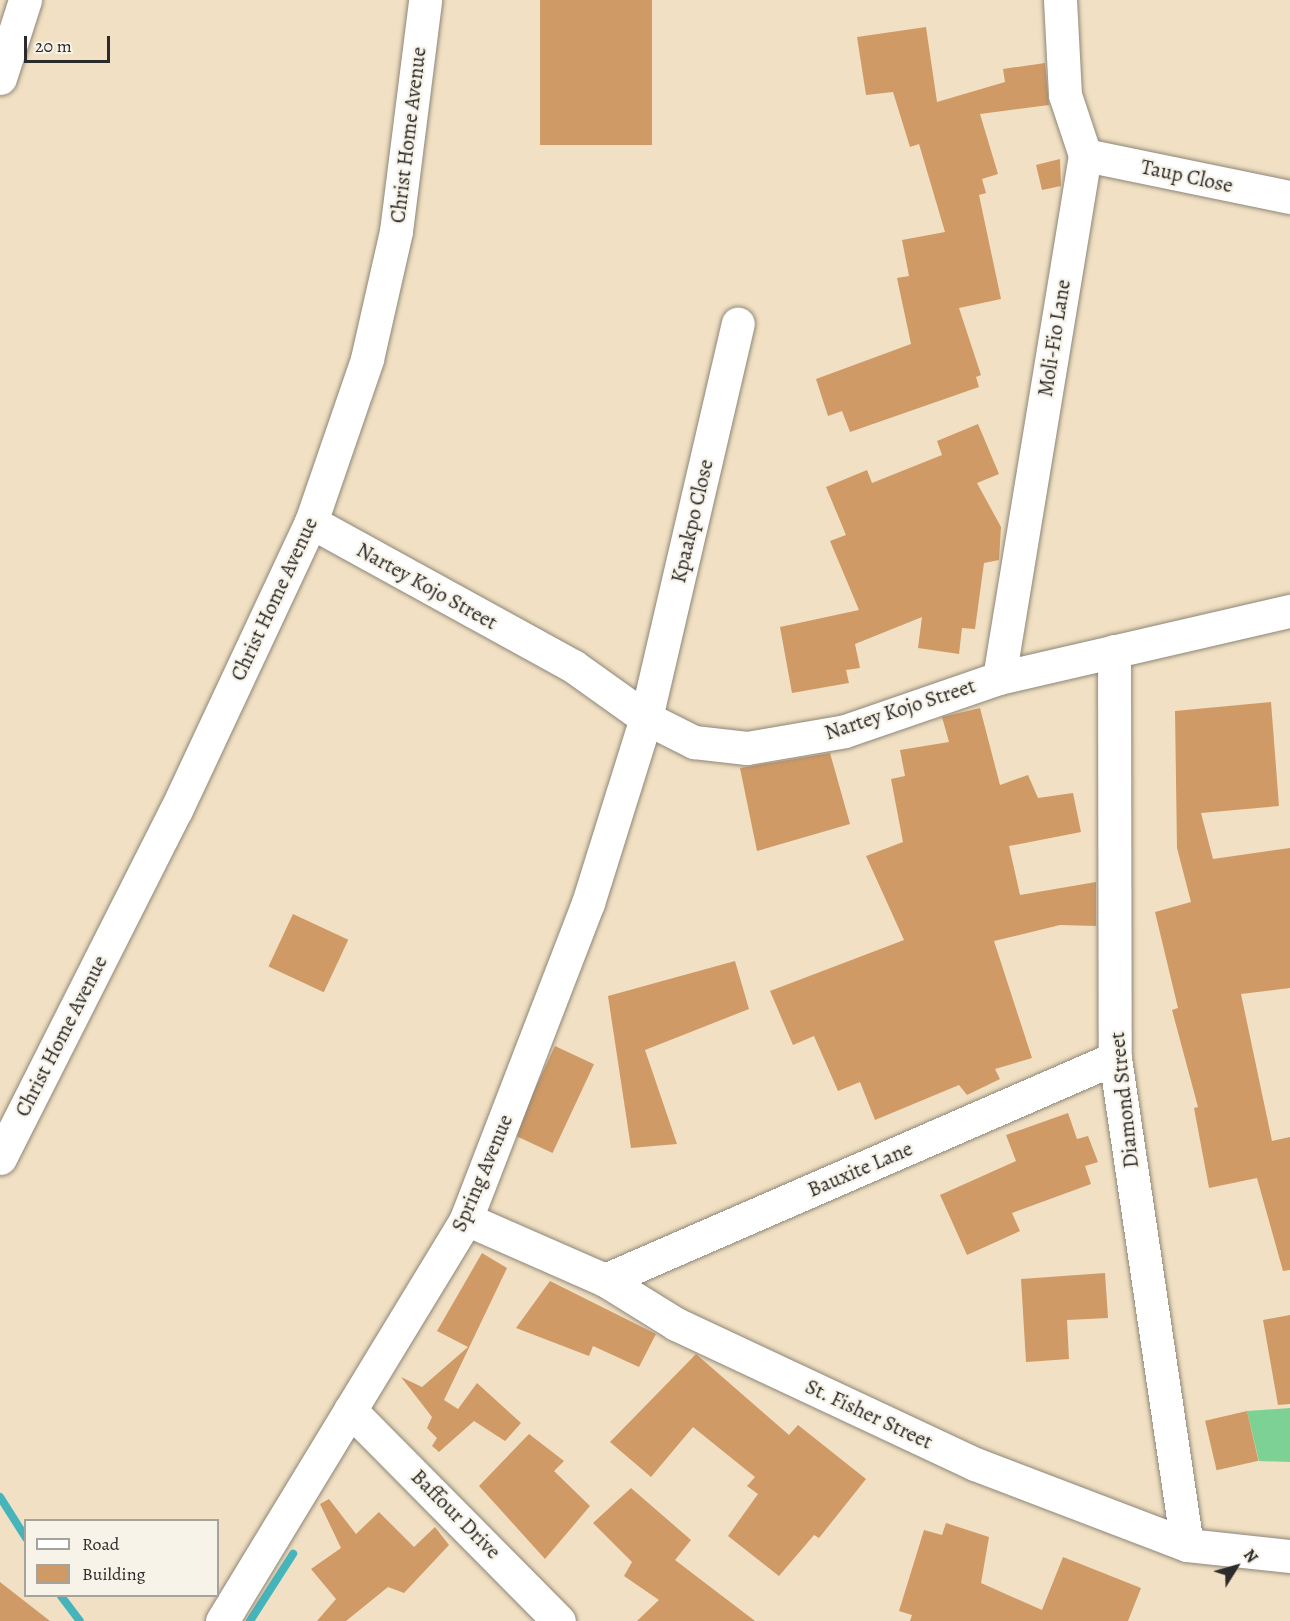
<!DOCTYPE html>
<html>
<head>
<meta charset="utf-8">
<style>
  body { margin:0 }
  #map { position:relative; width:1290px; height:1621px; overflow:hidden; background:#f1e0c3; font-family:Alegreya,serif }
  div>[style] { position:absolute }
  .green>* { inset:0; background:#7dd194 }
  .stream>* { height:8px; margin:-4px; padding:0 4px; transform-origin:4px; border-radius:4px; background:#45b5bb }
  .building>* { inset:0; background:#d09a66; transform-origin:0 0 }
  .roads { filter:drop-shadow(0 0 2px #8e8677) drop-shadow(0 0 2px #8e8677) }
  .minor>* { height:33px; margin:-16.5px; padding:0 16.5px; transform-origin:16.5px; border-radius:16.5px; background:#fff }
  span { translate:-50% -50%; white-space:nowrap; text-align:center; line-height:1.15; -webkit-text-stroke:4.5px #f7f3e8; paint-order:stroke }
  .street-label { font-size:21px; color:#2b2b2b }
  .legend { position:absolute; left:24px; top:1519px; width:195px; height:78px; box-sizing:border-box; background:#f7f3e8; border:2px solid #a5a39c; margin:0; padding:8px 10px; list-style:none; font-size:18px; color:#2b2b2b }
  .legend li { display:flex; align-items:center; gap:12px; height:30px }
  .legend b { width:30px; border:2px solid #a5a39c }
  .north { position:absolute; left:1206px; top:1537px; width:60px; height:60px; -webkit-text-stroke:4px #f7f3e8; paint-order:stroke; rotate:53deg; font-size:16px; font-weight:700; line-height:24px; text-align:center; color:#2b2b2b }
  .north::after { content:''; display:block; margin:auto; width:21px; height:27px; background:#2b2b2b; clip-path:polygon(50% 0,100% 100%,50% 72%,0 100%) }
  .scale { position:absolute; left:24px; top:36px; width:86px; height:27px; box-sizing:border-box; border:3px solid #2b2b2b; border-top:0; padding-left:8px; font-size:18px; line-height:21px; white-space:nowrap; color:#2b2b2b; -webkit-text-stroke:4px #f7f3e8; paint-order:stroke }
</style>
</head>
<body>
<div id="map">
  <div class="green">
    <div style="clip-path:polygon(1290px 1408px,1290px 1462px,1259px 1461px,1247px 1411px)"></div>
  </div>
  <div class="stream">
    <div style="left:0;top:1497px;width:49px;rotate:57.6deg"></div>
    <div style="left:61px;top:1596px;width:31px;rotate:53deg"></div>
    <div style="left:250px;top:1621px;width:80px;rotate:-57.3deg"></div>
  </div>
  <div class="building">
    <div style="left:540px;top:0;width:112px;height:145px"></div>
    <div style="clip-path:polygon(926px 27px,937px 102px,1005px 82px,1003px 69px,1045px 63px,1049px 105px,980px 114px,998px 174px,982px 179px,986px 193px,979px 195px,1001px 299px,959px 308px,981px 375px,976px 377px,979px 387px,850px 432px,842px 411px,828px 416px,816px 379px,911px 344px,897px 278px,909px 276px,902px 240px,945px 232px,919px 144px,910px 147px,893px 92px,866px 95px,857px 37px)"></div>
    <div style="clip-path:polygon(1060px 159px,1061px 186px,1042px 190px,1036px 165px)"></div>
    <div style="clip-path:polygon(978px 424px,999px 474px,977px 483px,1001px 527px,999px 560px,984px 563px,975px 629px,962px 628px,959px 654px,918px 648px,922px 617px,855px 644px,860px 668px,846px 670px,849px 683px,792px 693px,780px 627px,859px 610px,830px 541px,846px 535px,826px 487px,867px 470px,872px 483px,942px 455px,937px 441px)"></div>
    <div style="clip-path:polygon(1271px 702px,1279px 806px,1201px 813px,1213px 859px,1290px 848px,1290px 988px,1241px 994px,1272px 1141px,1290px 1137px,1290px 1270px,1283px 1271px,1257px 1178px,1209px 1188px,1194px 1108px,1198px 1107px,1172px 1010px,1178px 1008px,1155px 912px,1191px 902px,1177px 848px,1175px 711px)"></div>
    <div style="clip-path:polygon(980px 708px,1000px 785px,1028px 775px,1038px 798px,1073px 793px,1081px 832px,1009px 846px,1020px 895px,1096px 882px,1096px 926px,1060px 925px,994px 941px,1032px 1058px,995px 1069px,1000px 1079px,967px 1095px,959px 1085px,875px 1120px,860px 1082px,838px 1091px,814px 1036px,793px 1045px,770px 991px,904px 940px,866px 856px,903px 842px,891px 779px,905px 776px,900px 750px,949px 742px,942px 717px)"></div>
    <div style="clip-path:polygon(830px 753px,850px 824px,757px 851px,740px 768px)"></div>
    <div style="left:293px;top:914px;width:61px;height:58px;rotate:25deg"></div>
    <div style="clip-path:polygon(735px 961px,749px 1009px,645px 1050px,677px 1144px,631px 1148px,608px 996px)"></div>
    <div style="left:555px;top:1046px;width:43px;height:98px;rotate:25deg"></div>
    <div style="clip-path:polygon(1068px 1113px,1077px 1139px,1088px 1136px,1098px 1162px,1085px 1166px,1091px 1184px,1012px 1213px,1020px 1231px,967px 1255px,940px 1195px,1016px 1161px,1006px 1135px)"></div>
    <div style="clip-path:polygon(482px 1253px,507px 1268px,444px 1400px,458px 1409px,477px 1383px,521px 1423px,505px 1441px,474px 1421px,439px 1452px,432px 1446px,437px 1438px,427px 1428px,432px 1417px,401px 1377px,422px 1387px,468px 1347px,437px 1331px)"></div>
    <div style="clip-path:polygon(1105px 1273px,1108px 1318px,1067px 1320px,1069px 1359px,1026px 1362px,1021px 1279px)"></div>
    <div style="clip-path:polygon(550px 1281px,656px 1334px,639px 1367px,593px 1346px,589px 1356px,516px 1328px)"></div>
    <div style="clip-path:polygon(1290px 1315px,1290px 1404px,1278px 1405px,1263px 1320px)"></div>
    <div style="clip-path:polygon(696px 1354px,789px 1435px,798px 1425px,866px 1479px,819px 1538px,814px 1535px,779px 1576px,728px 1536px,758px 1494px,747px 1486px,755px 1477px,693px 1427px,651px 1477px,610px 1442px)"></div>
    <div style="left:1247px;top:1411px;width:51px;height:43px;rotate:77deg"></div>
    <div style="clip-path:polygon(529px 1434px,564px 1461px,554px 1471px,590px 1506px,545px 1559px,479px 1486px)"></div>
    <div style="clip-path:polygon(631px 1488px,691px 1540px,675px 1560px,755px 1621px,637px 1621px,659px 1600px,624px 1576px,632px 1562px,593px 1523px)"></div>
    <div style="clip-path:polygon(329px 1499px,356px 1534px,379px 1512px,414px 1547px,435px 1527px,449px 1545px,404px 1593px,388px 1587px,346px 1621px,317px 1621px,336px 1599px,311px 1569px,341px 1548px,320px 1504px)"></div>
    <div style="clip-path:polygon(946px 1523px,989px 1537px,981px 1583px,1042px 1610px,1063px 1557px,1141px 1588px,1128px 1621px,910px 1621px,912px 1615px,899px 1611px,924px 1530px,942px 1535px)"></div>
    <div style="clip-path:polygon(0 1582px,50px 1621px,0 1621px)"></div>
  </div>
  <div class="roads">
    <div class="minor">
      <div style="left:0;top:78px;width:82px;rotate:-72.2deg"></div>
      <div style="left:1085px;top:155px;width:209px;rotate:11.6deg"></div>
      <div style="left:311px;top:522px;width:299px;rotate:28.8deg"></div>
      <div style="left:573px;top:666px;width:90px;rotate:35.5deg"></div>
      <div style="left:646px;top:718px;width:54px;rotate:26.6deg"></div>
      <div style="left:694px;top:742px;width:53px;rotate:6.5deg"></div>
      <div style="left:747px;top:748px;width:99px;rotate:-9.8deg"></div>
      <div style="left:845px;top:731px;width:163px;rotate:-19deg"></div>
      <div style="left:999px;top:678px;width:299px;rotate:-13deg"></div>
      <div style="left:1114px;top:651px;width:407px;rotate:89.9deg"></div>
      <div style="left:1115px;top:1058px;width:492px;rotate:81.6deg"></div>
      <div style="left:999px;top:678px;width:530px;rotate:-80.66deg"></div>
      <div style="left:1085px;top:155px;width:63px;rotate:-108.4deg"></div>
      <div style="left:1065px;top:95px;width:95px;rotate:-93deg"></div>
      <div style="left:0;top:1158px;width:390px;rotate:-63.2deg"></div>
      <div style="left:176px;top:810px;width:318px;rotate:-64.9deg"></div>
      <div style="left:311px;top:522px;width:172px;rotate:-71deg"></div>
      <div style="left:367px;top:359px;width:131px;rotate:-77.2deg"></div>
      <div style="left:396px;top:231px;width:233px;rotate:-82.8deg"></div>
      <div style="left:466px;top:1219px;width:152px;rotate:23.7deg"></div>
      <div style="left:605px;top:1280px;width:84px;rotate:31.8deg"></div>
      <div style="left:676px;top:1324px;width:330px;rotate:25.1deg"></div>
      <div style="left:975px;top:1464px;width:227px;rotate:20.9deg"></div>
      <div style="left:1187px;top:1545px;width:104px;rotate:6.1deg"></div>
      <div style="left:605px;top:1280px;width:556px;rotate:-23.52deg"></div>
      <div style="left:350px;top:1410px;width:297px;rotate:45.3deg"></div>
      <div style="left:222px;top:1621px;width:470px;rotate:-58.7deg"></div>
      <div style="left:466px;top:1219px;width:339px;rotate:-68.9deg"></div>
      <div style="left:588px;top:903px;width:194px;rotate:-72.6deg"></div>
      <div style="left:646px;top:718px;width:405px;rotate:-76.9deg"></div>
    </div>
  </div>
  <div class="street-label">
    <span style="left:408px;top:135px;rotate:-83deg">Christ Home Avenue</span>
    <span style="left:1187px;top:176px;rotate:12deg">Taup Close</span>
    <span style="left:1054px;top:338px;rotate:-81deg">Moli-Fio Lane</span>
    <span style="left:692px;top:521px;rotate:-77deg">Kpaakpo Close</span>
    <span style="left:427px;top:586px;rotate:29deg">Nartey Kojo Street</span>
    <span style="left:274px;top:599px;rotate:-65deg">Christ Home Avenue</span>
    <span style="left:900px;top:709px;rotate:-18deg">Nartey Kojo Street</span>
    <span style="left:61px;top:1036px;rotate:-63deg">Christ Home Avenue</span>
    <span style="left:1124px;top:1100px;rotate:-96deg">Diamond Street</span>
    <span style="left:860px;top:1169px;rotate:-23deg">Bauxite Lane</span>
    <span style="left:482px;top:1173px;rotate:-67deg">Spring Avenue</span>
    <span style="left:869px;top:1414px;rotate:25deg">St. Fisher Street</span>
    <span style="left:456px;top:1514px;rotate:45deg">Baffour Drive</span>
  </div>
  <ul class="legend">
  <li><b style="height:8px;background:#fff"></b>Road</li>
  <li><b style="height:16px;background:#d09a66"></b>Building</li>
  </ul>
  <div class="north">N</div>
  <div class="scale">20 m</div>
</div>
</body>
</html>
